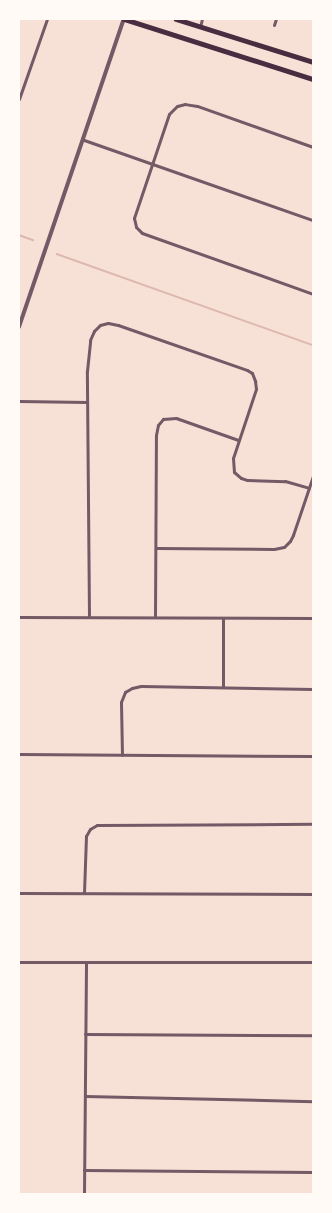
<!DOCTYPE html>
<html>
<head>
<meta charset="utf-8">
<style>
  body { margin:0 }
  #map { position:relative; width:332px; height:1213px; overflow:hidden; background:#f7e1d7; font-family:Mulish,sans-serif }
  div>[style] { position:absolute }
  .stream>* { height:1.5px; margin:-0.75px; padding:0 0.75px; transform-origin:0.75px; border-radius:0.75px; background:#dcb8b0 }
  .minor>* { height:3px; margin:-1.5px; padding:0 1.5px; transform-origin:1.5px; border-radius:1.5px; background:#755966 }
  .tertiary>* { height:3.5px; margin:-1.75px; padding:0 1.75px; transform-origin:1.75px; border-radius:1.75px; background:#755966 }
  .primary>* { height:4.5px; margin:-2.25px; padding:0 2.25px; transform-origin:2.25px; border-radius:2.25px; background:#4a2c40 }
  span { translate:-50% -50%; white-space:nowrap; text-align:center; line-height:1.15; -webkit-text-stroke:3px #fffaf5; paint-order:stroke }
  .frame { position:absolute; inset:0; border:20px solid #fffaf5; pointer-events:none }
</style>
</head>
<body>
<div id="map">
  <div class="stream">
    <div style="left:19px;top:235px;width:15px;rotate:20deg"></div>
    <div style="left:57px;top:254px;width:272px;rotate:19.6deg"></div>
  </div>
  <div class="minor">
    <div style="left:274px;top:25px;width:6px;rotate:-72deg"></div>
    <div style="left:200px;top:27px;width:8px;rotate:-76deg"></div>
    <div style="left:19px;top:99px;width:85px;rotate:-70.7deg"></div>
    <div style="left:84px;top:140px;width:243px;rotate:19.3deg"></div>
    <div style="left:313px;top:147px;width:123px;rotate:-160.5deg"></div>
    <div style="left:197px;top:106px;width:12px;rotate:-171deg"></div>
    <div style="left:185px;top:104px;width:8px;rotate:166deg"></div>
    <div style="left:177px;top:106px;width:11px;rotate:135deg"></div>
    <div style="left:169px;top:114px;width:110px;rotate:108.6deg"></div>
    <div style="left:134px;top:218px;width:9px;rotate:77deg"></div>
    <div style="left:136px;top:227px;width:8px;rotate:45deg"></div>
    <div style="left:142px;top:233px;width:182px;rotate:19.6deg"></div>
    <div style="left:19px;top:401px;width:68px;rotate:0.8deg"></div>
    <div style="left:156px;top:548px;width:118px;rotate:0.5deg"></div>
    <div style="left:274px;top:549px;width:10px;rotate:-11deg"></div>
    <div style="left:284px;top:547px;width:8px;rotate:-45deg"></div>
    <div style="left:290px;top:541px;width:7px;rotate:-63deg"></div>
    <div style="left:293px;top:535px;width:62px;rotate:-71.3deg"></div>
    <div style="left:89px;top:616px;width:245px;rotate:-90.5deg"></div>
    <div style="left:87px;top:371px;width:31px;rotate:-84deg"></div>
    <div style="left:90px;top:340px;width:10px;rotate:-66deg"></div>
    <div style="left:94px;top:331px;width:8px;rotate:-45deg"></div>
    <div style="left:100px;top:325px;width:8px;rotate:-14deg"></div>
    <div style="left:108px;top:323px;width:10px;rotate:11deg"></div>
    <div style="left:118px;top:325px;width:137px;rotate:19.2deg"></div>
    <div style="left:247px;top:370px;width:6px;rotate:31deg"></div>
    <div style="left:252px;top:373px;width:9px;rotate:69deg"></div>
    <div style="left:255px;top:381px;width:8px;rotate:83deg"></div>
    <div style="left:256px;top:389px;width:73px;rotate:108.4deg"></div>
    <div style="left:233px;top:458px;width:14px;rotate:86deg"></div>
    <div style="left:234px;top:472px;width:9px;rotate:41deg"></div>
    <div style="left:241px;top:478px;width:6px;rotate:18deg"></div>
    <div style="left:247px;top:480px;width:38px;rotate:2deg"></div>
    <div style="left:285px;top:481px;width:25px;rotate:16deg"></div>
    <div style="left:19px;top:617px;width:294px;rotate:0.2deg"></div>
    <div style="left:155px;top:617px;width:182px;rotate:-89.7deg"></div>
    <div style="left:156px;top:435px;width:10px;rotate:-79deg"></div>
    <div style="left:158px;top:425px;width:8px;rotate:-50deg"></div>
    <div style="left:163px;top:419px;width:13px;rotate:-4deg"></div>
    <div style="left:176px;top:418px;width:66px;rotate:19.5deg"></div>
    <div style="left:223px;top:618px;width:69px;rotate:90deg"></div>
    <div style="left:19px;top:754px;width:294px;rotate:0.4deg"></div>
    <div style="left:122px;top:755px;width:53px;rotate:-91.1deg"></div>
    <div style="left:121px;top:702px;width:11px;rotate:-68deg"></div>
    <div style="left:125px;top:692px;width:8px;rotate:-30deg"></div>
    <div style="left:132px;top:688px;width:9px;rotate:-13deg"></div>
    <div style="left:141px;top:686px;width:172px;rotate:1deg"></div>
    <div style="left:19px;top:893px;width:294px;rotate:0.2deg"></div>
    <div style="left:84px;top:893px;width:57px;rotate:-88deg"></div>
    <div style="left:86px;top:836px;width:8px;rotate:-60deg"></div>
    <div style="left:90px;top:829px;width:8px;rotate:-30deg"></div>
    <div style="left:97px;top:825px;width:216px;rotate:-0.3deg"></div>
    <div style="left:19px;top:962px;width:294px"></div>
    <div style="left:85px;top:1034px;width:228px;rotate:0.3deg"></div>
    <div style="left:85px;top:1096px;width:228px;rotate:1.3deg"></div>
    <div style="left:84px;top:1170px;width:229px;rotate:0.5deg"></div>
    <div style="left:84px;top:1194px;width:232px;rotate:-89.5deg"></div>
  </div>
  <div class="tertiary">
    <div style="left:19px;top:327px;width:325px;rotate:-71.2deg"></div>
  </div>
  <div class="primary">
    <div style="left:124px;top:19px;width:198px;rotate:17.6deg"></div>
    <div style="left:176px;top:19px;width:144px;rotate:17.4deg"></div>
  </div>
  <div class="frame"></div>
</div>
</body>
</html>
